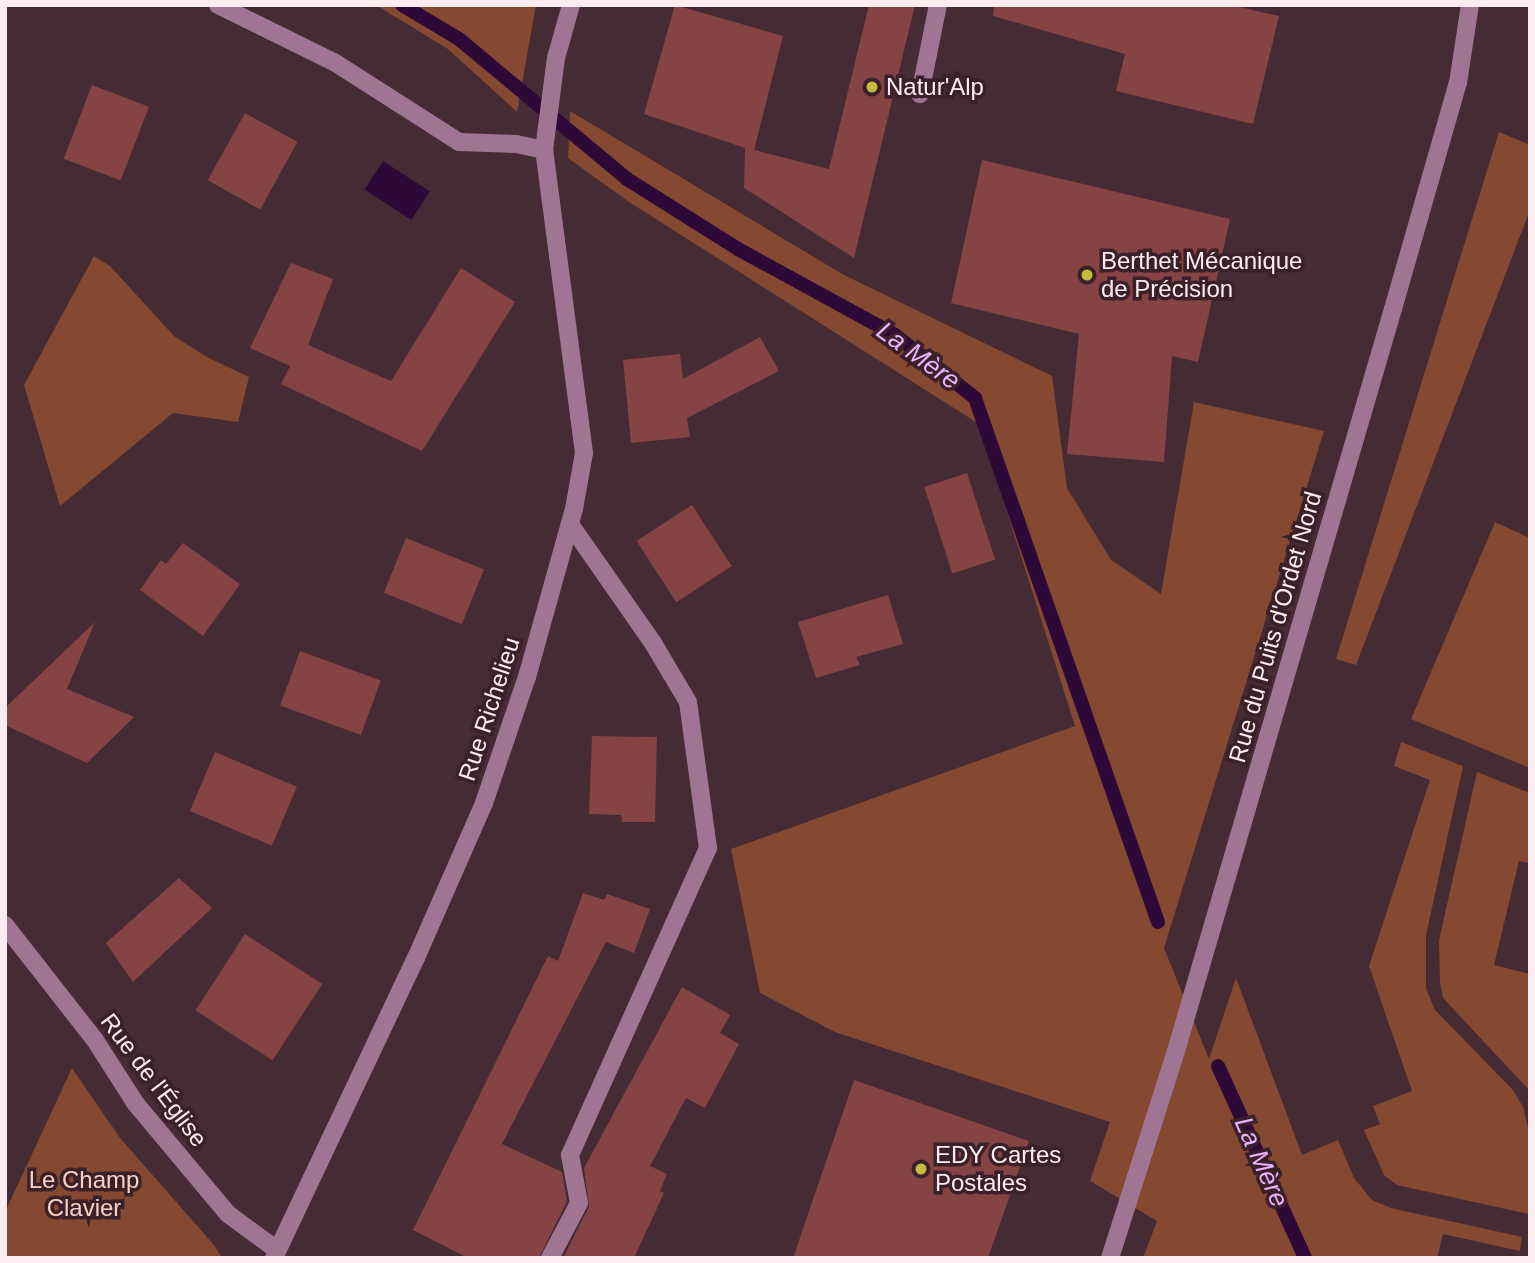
<!DOCTYPE html>
<html>
<head>
<meta charset="utf-8">
<style>
  body { margin:0 }
  #map { position:relative; width:1535px; height:1263px; overflow:hidden; background:#452b33; font-family:Arial,sans-serif }
  div>[style] { position:absolute }
  .green>* { inset:0; background:#854831 }
  .water>* { inset:0; background:#2d0938; transform-origin:0 0 }
  .stream>* { height:14px; margin:-7px; padding:0 7px; transform-origin:7px; border-radius:7px; background:#2d0938 }
  .building>* { inset:0; background:#864344; transform-origin:0 0 }
  .minor>* { height:18px; margin:-9px; padding:0 9px; transform-origin:9px; border-radius:9px; background:#a07593 }
  .dots>* { width:19px; height:19px; translate:-50% -50%; box-sizing:border-box; border:4px solid #3a2129; border-radius:50% }
  span { translate:-50% -50%; white-space:nowrap; text-align:center; line-height:1.15; -webkit-text-stroke:7px #3a2129; paint-order:stroke }
  .poi-label { font-size:24px; color:#fcebef }
  .left { translate:0 -50%; text-align:left }
  .street-label { font-size:24px; color:#fcebef }
  .park-label { font-size:24px; color:#f8d1c2 }
  .water-label { font-size:26px; color:#eab1ff; font-style:italic }
  .frame { position:absolute; inset:0; border:7px solid #fcebef; pointer-events:none }
</style>
</head>
<body>
<div id="map">
  <div class="green">
    <div style="clip-path:polygon(376px 5px,536px 5px,517px 112px,448px 49px)"></div>
    <div style="clip-path:polygon(570px 111px,844px 275px,1052px 376px,1067px 488px,1111px 560px,1161px 594px,1194px 402px,1324px 431px,1164px 948px,1209px 1059px,1236px 978px,1302px 1155px,1338px 1140px,1354px 1178px,1372px 1200px,1391px 1208px,1522px 1237px,1520px 1251px,1443px 1234px,1437px 1258px,1143px 1258px,1157px 1221px,1090px 1181px,1110px 1122px,835px 1032px,760px 993px,731px 849px,1075px 726px,979px 424px,629px 202px,568px 158px)"></div>
    <div style="clip-path:polygon(1499px 132px,1530px 145px,1530px 210px,1356px 665px,1336px 659px)"></div>
    <div style="clip-path:polygon(94px 256px,110px 266px,174px 336px,205px 356px,249px 377px,238px 422px,173px 413px,60px 506px,24px 385px)"></div>
    <div style="clip-path:polygon(1495px 522px,1530px 538px,1530px 768px,1411px 719px)"></div>
    <div style="clip-path:polygon(1401px 742px,1463px 766px,1426px 935px,1426px 988px,1435px 1010px,1513px 1090px,1523px 1107px,1530px 1136px,1528px 1214px,1397px 1185px,1384px 1175px,1364px 1130px,1380px 1124px,1373px 1106px,1412px 1091px,1369px 966px,1430px 780px,1394px 766px)"></div>
    <div style="clip-path:polygon(1477px 772px,1530px 793px,1530px 863px,1519px 861px,1494px 965px,1530px 974px,1530px 1091px,1443px 998px,1440px 983px,1439px 940px)"></div>
    <div style="clip-path:polygon(72px 1068px,120px 1138px,214px 1245px,222px 1258px,5px 1258px,5px 1212px)"></div>
  </div>
  <div class="water">
    <div style="left:383px;top:161px;width:56px;height:34px;rotate:33deg"></div>
  </div>
  <div class="stream">
    <div style="left:402px;top:5px;width:66px;rotate:30.8deg"></div>
    <div style="left:459px;top:39px;width:219px;rotate:39.8deg"></div>
    <div style="left:627px;top:179px;width:131px;rotate:32.2deg"></div>
    <div style="left:738px;top:249px;width:179px;rotate:28.7deg"></div>
    <div style="left:895px;top:335px;width:102px;rotate:38.2deg"></div>
    <div style="left:975px;top:398px;width:555px;rotate:70.75deg"></div>
    <div style="left:1218px;top:1066px;width:211px;rotate:65.6deg"></div>
  </div>
  <div class="building">
    <div style="clip-path:polygon(675px 5px,783px 36px,754px 150px,829px 169px,869px 5px,915px 5px,854px 258px,744px 188px,745px 148px,644px 114px)"></div>
    <div style="clip-path:polygon(994px 5px,1231px 5px,1279px 16px,1253px 124px,1116px 91px,1125px 54px,993px 16px)"></div>
    <div style="left:92px;top:85px;width:61px;height:79px;rotate:21deg"></div>
    <div style="left:245px;top:113px;width:60px;height:77px;rotate:29deg"></div>
    <div style="clip-path:polygon(982px 160px,1230px 219px,1198px 362px,1172px 356px,1164px 462px,1067px 454px,1079px 334px,951px 303px)"></div>
    <div style="clip-path:polygon(291px 263px,333px 279px,308px 345px,391px 381px,461px 268px,515px 302px,422px 451px,281px 384px,290px 366px,250px 348px)"></div>
    <div style="clip-path:polygon(760px 337px,779px 371px,687px 418px,690px 437px,631px 443px,623px 360px,680px 354px,683px 379px)"></div>
    <div style="left:967px;top:473px;width:91px;height:45px;rotate:72deg"></div>
    <div style="left:692px;top:505px;width:73px;height:66px;rotate:57deg"></div>
    <div style="left:406px;top:538px;width:84px;height:59px;rotate:22deg"></div>
    <div style="clip-path:polygon(183px 543px,240px 584px,203px 636px,140px 590px,161px 560px,166px 564px)"></div>
    <div style="clip-path:polygon(888px 595px,903px 644px,856px 657px,860px 665px,816px 678px,798px 622px)"></div>
    <div style="clip-path:polygon(95px 622px,67px 689px,134px 717px,87px 763px,5px 725px,5px 708px)"></div>
    <div style="left:300px;top:651px;width:86px;height:58px;rotate:20deg"></div>
    <div style="clip-path:polygon(592px 736px,657px 737px,655px 822px,622px 822px,621px 815px,589px 814px)"></div>
    <div style="left:215px;top:752px;width:89px;height:64px;rotate:23deg"></div>
    <div style="clip-path:polygon(179px 878px,212px 908px,133px 982px,106px 943px)"></div>
    <div style="clip-path:polygon(583px 893px,604px 900px,607px 894px,650px 909px,634px 953px,606px 942px,502px 1144px,562px 1172px,567px 1201px,539px 1258px,468px 1258px,413px 1230px,548px 956px,558px 961px)"></div>
    <div style="left:245px;top:934px;width:92px;height:91px;rotate:33deg"></div>
    <div style="clip-path:polygon(682px 987px,730px 1015px,720px 1033px,739px 1044px,705px 1108px,686px 1098px,650px 1166px,667px 1174px,660px 1191px,664px 1193px,634px 1258px,563px 1258px,589px 1207px,584px 1168px)"></div>
    <div style="clip-path:polygon(854px 1080px,1029px 1141px,988px 1258px,793px 1258px)"></div>
  </div>
  <div class="minor">
    <div style="left:218px;top:5px;width:129px;rotate:26.2deg"></div>
    <div style="left:334px;top:62px;width:148px;rotate:32.6deg"></div>
    <div style="left:459px;top:142px;width:57px;rotate:2deg"></div>
    <div style="left:516px;top:144px;width:29px;rotate:12deg"></div>
    <div style="left:920px;top:94px;width:91px;rotate:-78.6deg"></div>
    <div style="left:5px;top:925px;width:146px;rotate:52deg"></div>
    <div style="left:95px;top:1040px;width:76px;rotate:57.4deg"></div>
    <div style="left:136px;top:1104px;width:143px;rotate:50.1deg"></div>
    <div style="left:228px;top:1214px;width:61px;rotate:36.3deg"></div>
    <div style="left:274px;top:1258px;width:332px;rotate:-64.7deg"></div>
    <div style="left:416px;top:958px;width:169px;rotate:-66.3deg"></div>
    <div style="left:484px;top:803px;width:133px;rotate:-71.2deg"></div>
    <div style="left:527px;top:677px;width:174px;rotate:-74.4deg"></div>
    <div style="left:574px;top:509px;width:57px;rotate:-79.9deg"></div>
    <div style="left:584px;top:453px;width:306px;rotate:-97.5deg"></div>
    <div style="left:544px;top:150px;width:93px;rotate:-82.6deg"></div>
    <div style="left:556px;top:58px;width:55px;rotate:-74.2deg"></div>
    <div style="left:550px;top:1258px;width:62px;rotate:-62.2deg"></div>
    <div style="left:579px;top:1203px;width:49px;rotate:-100.6deg"></div>
    <div style="left:570px;top:1155px;width:337px;rotate:-65.8deg"></div>
    <div style="left:708px;top:848px;width:147px;rotate:-97.8deg"></div>
    <div style="left:688px;top:702px;width:69px;rotate:-120.7deg"></div>
    <div style="left:653px;top:643px;width:145px;rotate:-124.9deg"></div>
    <div style="left:1110px;top:1258px;width:217px;rotate:-72.3deg"></div>
    <div style="left:1176px;top:1051px;width:773px;rotate:-73.7deg"></div>
    <div style="left:1393px;top:309px;width:235px;rotate:-74deg"></div>
    <div style="left:1458px;top:83px;width:79px;rotate:-81.3deg"></div>
  </div>
  <div class="dots">
    <div style="left:872px;top:87px;background:#c6bc3c"></div>
    <div style="left:1087px;top:275px;background:#c6bc3c"></div>
    <div style="left:921px;top:1169px;background:#c6bc3c"></div>
  </div>
  <div class="poi-label">
    <span class="left" style="left:886px;top:87px">Natur'Alp</span>
    <span class="left" style="left:1101px;top:275px">Berthet Mécanique<br>de Précision</span>
    <span class="left" style="left:935px;top:1169px">EDY Cartes<br>Postales</span>
  </div>
  <div class="street-label">
    <span style="left:1275px;top:627px;rotate:-74deg">Rue du Puits d'Ordet Nord</span>
    <span style="left:489px;top:709px;rotate:-72deg">Rue Richelieu</span>
    <span style="left:154px;top:1080px;rotate:53deg">Rue de l'Église</span>
  </div>
  <div class="park-label">
    <span style="left:84px;top:1194px">Le Champ<br>Clavier</span>
  </div>
  <div class="water-label">
    <span style="left:918px;top:356px;rotate:36deg">La Mère</span>
    <span style="left:1261px;top:1162px;rotate:66deg">La Mère</span>
  </div>
  <div class="frame"></div>
</div>
</body>
</html>
